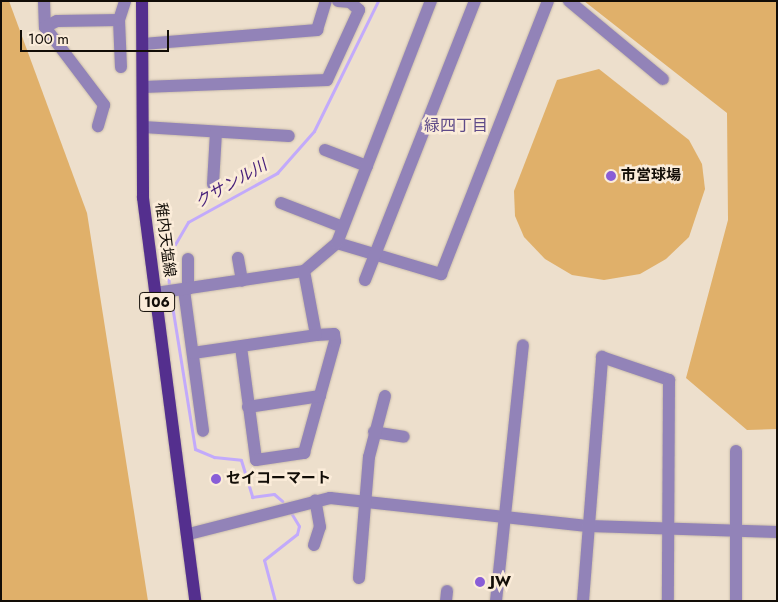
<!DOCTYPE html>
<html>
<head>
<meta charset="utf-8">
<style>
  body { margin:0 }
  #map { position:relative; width:778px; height:602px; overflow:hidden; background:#eddfcc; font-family:Jost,"Noto Sans JP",sans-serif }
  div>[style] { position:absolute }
  .green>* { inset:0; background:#e0b06a }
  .stream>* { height:3px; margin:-1.5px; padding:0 1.5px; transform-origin:1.5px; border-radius:1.5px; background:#c2aafb }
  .roads { filter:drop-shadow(0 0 1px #cabdac) drop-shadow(0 0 1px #cabdac) }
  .minor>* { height:12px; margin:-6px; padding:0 6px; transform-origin:6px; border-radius:6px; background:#9283b8 }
  .major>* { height:12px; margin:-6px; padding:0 6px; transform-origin:6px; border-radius:6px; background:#542f8e }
  .dots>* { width:14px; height:14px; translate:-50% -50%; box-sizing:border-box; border:2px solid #fbecd9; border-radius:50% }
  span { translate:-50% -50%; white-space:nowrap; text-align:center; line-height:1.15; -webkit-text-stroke:5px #fbecd9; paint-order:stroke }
  .shield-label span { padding:1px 4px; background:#fbecd9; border:1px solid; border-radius:4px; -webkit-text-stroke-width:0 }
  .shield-label { font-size:14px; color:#120d07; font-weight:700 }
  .poi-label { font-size:15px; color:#120d07; font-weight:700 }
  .left { translate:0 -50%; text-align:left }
  .street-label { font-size:15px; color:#120d07 }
  .neighbourhood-label { font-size:16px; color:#5e4a88 }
  .water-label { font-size:16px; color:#441d79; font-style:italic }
  .frame { position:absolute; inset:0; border:2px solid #120d07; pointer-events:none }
  .scale { position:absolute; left:20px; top:30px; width:149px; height:22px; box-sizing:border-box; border:2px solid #120d07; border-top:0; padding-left:6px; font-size:15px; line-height:18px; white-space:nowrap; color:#120d07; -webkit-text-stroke:4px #fbecd9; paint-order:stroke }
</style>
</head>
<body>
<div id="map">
  <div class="green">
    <div style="clip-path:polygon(1px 1px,9px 1px,87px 213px,148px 601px,1px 601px)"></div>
    <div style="clip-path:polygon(584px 1px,777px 1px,777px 429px,747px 430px,686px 378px,728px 220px,727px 113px)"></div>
    <div style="clip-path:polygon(599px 69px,689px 140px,702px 164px,705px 189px,689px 237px,666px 259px,640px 274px,604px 280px,572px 275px,545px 259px,524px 237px,515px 216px,514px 191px,557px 80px)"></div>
  </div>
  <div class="stream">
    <div style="left:169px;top:286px;width:28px;rotate:-94deg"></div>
    <div style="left:167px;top:258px;width:42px;rotate:-59.7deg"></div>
    <div style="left:188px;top:222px;width:102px;rotate:-28.8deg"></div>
    <div style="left:277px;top:173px;width:56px;rotate:-48.6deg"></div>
    <div style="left:314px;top:131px;width:145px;rotate:-63.8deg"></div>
    <div style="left:171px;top:299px;width:152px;rotate:80.9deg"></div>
    <div style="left:195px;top:449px;width:21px;rotate:23deg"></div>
    <div style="left:214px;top:457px;width:27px;rotate:6deg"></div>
    <div style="left:241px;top:460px;width:39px;rotate:73deg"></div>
    <div style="left:252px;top:497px;width:22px;rotate:-8deg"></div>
    <div style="left:274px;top:494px;width:11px;rotate:41deg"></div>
    <div style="left:275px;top:601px;width:42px;rotate:-105deg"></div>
    <div style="left:264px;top:560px;width:42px;rotate:-38.2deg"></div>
    <div style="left:297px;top:534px;width:8px;rotate:-76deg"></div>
    <div style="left:299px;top:526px;width:17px;rotate:-121deg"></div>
  </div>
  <div class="roads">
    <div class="minor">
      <div style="left:44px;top:1px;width:26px;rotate:88deg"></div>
      <div style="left:45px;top:27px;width:98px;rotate:52.9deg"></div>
      <div style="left:104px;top:105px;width:22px;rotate:106deg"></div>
      <div style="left:569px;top:1px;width:122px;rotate:39.7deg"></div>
      <div style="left:119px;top:20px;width:47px;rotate:87.6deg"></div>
      <div style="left:45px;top:27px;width:13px;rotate:-27deg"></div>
      <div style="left:57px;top:21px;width:62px;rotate:-0.9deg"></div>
      <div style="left:119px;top:20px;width:20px;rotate:-72deg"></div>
      <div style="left:143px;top:44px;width:175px;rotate:-4.6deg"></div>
      <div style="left:317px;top:30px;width:30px;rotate:-73deg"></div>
      <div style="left:143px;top:87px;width:184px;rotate:-2.2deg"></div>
      <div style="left:327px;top:80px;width:77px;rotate:-65.4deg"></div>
      <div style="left:359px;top:10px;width:12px;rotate:-138deg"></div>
      <div style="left:350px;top:2px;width:12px;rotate:-175deg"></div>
      <div style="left:143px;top:127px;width:146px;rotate:3.5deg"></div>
      <div style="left:325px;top:150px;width:45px;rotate:20.9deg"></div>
      <div style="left:213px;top:184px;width:52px;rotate:-86.7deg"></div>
      <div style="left:281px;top:203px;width:66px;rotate:21.2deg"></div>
      <div style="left:337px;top:243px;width:109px;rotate:16.6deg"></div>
      <div style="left:441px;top:274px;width:293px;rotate:-68.6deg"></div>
      <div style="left:238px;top:258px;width:23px;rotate:80deg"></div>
      <div style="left:188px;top:259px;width:30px;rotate:90deg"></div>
      <div style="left:365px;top:280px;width:300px;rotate:-68.5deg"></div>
      <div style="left:184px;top:290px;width:142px;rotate:82.3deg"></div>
      <div style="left:156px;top:293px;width:150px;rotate:-8.5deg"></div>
      <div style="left:304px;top:271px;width:43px;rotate:-40.3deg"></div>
      <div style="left:337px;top:243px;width:260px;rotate:-68.8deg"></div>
      <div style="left:241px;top:347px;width:114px;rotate:82.4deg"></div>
      <div style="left:256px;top:460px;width:49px;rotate:-8.3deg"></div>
      <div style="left:304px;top:453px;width:116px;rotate:-74.5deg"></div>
      <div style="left:335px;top:341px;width:7px;rotate:-98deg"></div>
      <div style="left:334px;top:334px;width:18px;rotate:177deg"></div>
      <div style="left:316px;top:335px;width:65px;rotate:-100.6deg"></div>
      <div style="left:193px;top:353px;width:124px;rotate:-8.3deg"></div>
      <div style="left:248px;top:407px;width:73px;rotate:-8.7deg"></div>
      <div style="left:374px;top:432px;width:30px;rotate:9deg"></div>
      <div style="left:189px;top:534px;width:146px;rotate:-14.3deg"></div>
      <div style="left:330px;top:498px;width:261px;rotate:6.2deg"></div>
      <div style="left:589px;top:526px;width:188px;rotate:1.8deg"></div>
      <div style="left:314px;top:545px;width:19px;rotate:-72deg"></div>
      <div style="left:320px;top:527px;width:27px;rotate:-100deg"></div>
      <div style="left:359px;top:578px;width:121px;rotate:-85.3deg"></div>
      <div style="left:369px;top:457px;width:63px;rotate:-75.3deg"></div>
      <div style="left:446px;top:601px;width:10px;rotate:-84deg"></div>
      <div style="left:496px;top:601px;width:257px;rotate:-84deg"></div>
      <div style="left:583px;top:601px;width:245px;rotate:-85.5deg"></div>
      <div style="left:602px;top:357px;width:71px;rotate:18.9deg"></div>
      <div style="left:669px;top:380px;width:221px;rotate:90.3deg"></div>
      <div style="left:736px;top:601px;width:150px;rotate:-90deg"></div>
    </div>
    <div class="major">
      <div style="left:142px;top:1px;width:197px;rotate:89.7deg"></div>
      <div style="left:143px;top:198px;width:406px;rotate:82.6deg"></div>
    </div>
  </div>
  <div class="dots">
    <div style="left:611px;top:176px;background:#895dd7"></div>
    <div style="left:216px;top:479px;background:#895dd7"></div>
    <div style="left:480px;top:582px;background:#895dd7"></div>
  </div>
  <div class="shield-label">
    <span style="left:157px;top:302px">106</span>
  </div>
  <div class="poi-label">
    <span class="left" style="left:621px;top:176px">市営球場</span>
    <span class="left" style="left:226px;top:479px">セイコーマート</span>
    <span class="left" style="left:490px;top:582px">JW</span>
  </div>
  <div class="street-label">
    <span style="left:165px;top:240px;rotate:83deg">稚内天塩線</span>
  </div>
  <div class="neighbourhood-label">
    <span style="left:456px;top:126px">緑四丁目</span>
  </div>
  <div class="water-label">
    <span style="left:231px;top:184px;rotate:-30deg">クサンル川</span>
  </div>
  <div class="frame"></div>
  <div class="scale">100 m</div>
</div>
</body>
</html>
